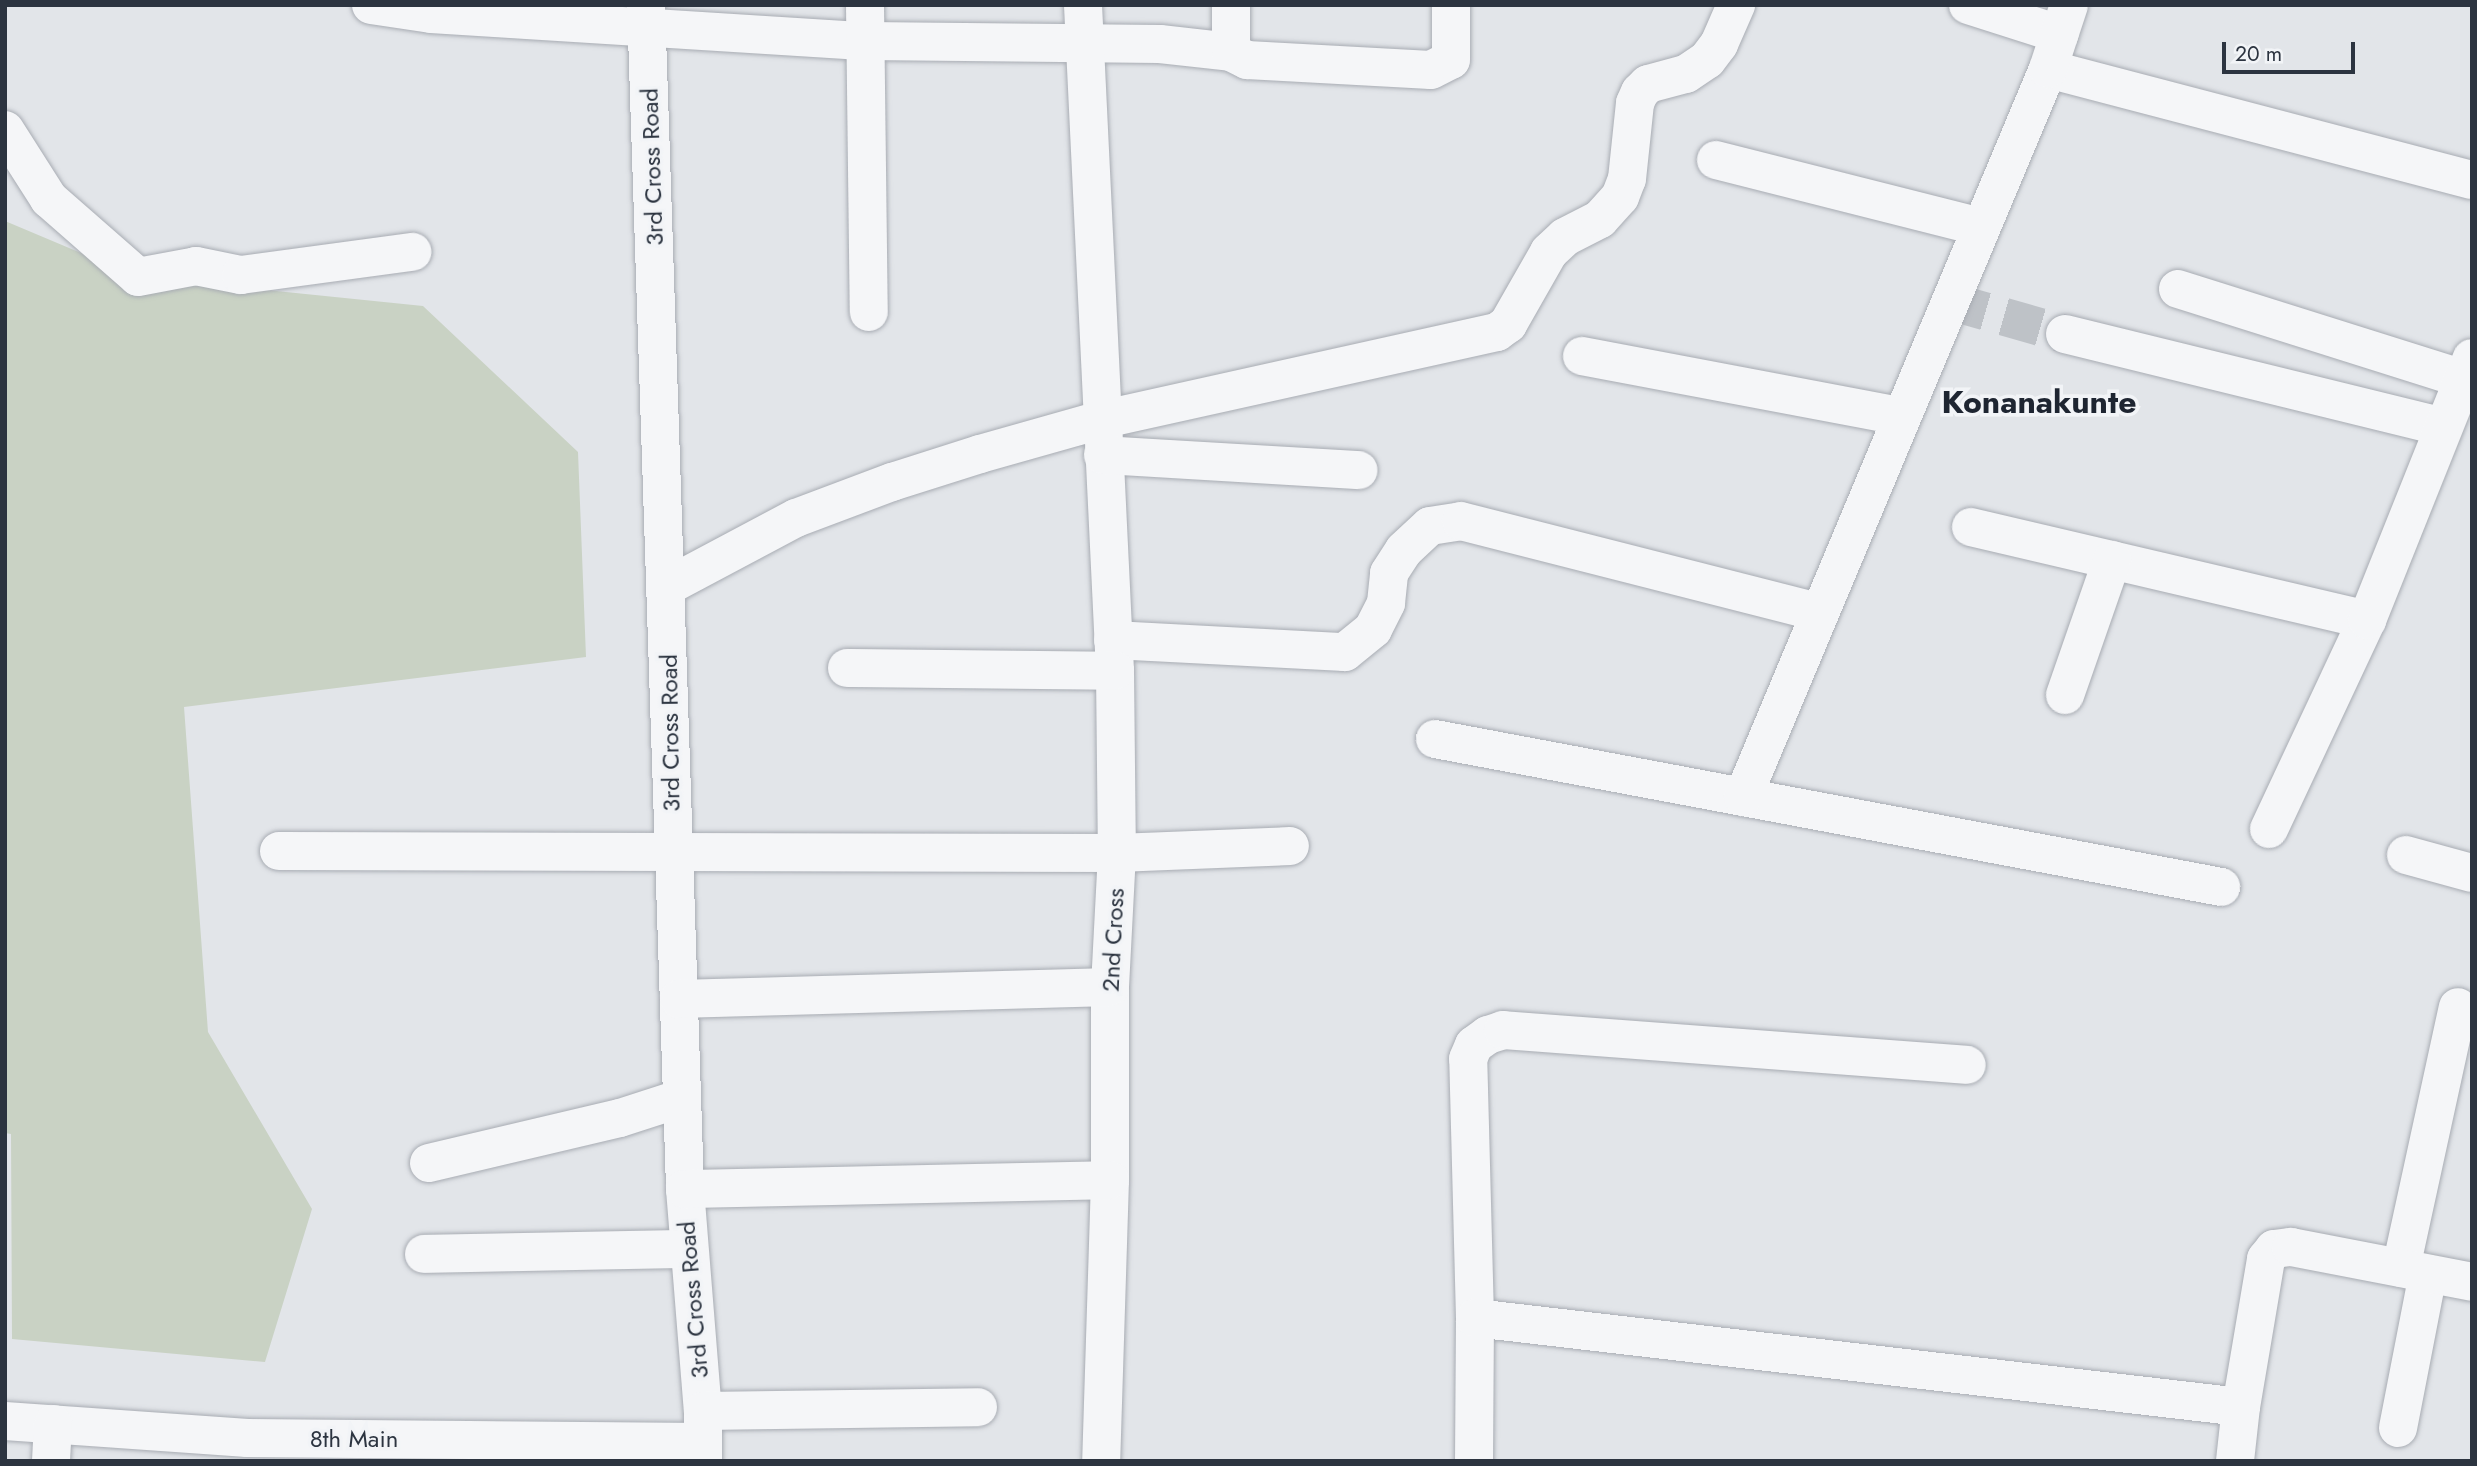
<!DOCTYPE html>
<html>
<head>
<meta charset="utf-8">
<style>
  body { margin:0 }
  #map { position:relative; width:2477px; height:1466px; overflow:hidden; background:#e2e5e9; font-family:Jost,sans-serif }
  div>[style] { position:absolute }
  .green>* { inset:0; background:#c9d2c4 }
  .minor-tunnel>* { height:38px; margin-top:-19px; transform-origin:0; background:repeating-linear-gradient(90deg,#bec2c7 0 38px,transparent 0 57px) }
  .roads { filter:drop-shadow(0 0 2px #a8acb3) drop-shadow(0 0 2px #a8acb3) }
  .minor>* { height:38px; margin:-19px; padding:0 19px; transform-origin:19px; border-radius:19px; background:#f5f6f8 }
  span { translate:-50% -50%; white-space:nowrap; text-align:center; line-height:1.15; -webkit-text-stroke:7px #f2f4f7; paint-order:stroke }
  .street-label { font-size:24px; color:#2c3440 }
  .district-label { font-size:32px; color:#1e2531; font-weight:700 }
  .frame { position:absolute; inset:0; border:7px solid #2c3440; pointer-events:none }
  .scale { position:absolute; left:2222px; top:42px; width:133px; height:32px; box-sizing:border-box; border:4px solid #2c3440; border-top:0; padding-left:9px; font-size:21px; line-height:24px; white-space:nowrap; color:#2c3440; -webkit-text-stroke:5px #f2f4f7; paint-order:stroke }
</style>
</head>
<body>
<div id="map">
  <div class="green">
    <div style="clip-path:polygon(5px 221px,138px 277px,423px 306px,578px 452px,586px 657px,184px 707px,208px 1032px,312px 1209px,265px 1362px,12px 1339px,11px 1134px,5px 1133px)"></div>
  </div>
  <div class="minor-tunnel">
    <div style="left:1949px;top:301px;width:121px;rotate:15.9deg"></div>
  </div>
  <div class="roads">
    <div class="minor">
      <div style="left:371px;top:5px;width:61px;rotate:8.5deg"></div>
      <div style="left:431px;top:14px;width:436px;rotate:3.6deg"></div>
      <div style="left:866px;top:41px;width:294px;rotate:0.6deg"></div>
      <div style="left:1160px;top:44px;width:71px;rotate:6.4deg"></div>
      <div style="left:1231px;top:52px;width:47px;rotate:-90deg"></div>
      <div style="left:646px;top:5px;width:1185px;rotate:88.11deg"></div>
      <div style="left:685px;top:1189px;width:223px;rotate:85.4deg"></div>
      <div style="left:703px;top:1411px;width:50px;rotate:90deg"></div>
      <div style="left:865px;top:5px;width:307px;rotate:89.3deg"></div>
      <div style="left:1083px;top:5px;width:667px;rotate:87.25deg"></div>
      <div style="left:1115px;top:671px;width:182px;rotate:89.4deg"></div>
      <div style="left:1117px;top:853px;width:134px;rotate:93deg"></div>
      <div style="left:1110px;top:987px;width:193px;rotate:90deg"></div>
      <div style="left:1110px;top:1180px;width:281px;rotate:91.8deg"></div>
      <div style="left:1968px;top:5px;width:96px;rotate:17.7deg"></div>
      <div style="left:1231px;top:52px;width:18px;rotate:27deg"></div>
      <div style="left:1247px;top:60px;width:184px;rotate:3.1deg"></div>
      <div style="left:1431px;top:70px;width:22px;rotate:-27deg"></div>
      <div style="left:1451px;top:60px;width:55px;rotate:-90deg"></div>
      <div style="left:2048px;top:69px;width:438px;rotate:14.7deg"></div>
      <div style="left:5px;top:130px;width:82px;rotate:57.5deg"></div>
      <div style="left:49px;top:199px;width:118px;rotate:41.2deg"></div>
      <div style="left:138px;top:277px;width:59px;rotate:-10.7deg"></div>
      <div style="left:196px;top:266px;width:46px;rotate:11.3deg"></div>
      <div style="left:241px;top:275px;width:173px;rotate:-7.7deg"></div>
      <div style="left:1716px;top:160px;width:273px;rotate:14.2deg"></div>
      <div style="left:2178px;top:289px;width:299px;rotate:17.5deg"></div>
      <div style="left:2065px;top:334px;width:390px;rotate:13.8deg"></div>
      <div style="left:1582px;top:356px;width:325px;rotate:10.7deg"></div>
      <div style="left:1103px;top:455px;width:256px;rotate:3.4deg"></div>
      <div style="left:1971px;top:527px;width:407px;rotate:13.2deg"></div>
      <div style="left:666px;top:587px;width:147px;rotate:-28deg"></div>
      <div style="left:796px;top:518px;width:103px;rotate:-20.6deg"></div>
      <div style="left:892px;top:482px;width:92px;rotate:-17.7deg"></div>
      <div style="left:980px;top:454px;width:125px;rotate:-15.8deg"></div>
      <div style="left:1100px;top:420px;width:407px;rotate:-12.5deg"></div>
      <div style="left:1497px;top:332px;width:14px;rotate:-36deg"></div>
      <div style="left:1508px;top:324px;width:83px;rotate:-60.3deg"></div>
      <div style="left:1549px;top:252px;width:22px;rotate:-43deg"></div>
      <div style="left:1565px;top:237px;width:39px;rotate:-27deg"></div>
      <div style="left:1600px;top:219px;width:30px;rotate:-48deg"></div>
      <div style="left:1620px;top:197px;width:19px;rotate:-69deg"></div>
      <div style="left:1627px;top:179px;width:76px;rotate:-84deg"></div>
      <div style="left:1635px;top:103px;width:12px;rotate:-66deg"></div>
      <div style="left:1640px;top:92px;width:11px;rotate:-45deg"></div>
      <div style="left:1648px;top:84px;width:39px;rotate:-15deg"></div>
      <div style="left:1686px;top:74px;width:25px;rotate:-34deg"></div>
      <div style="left:1707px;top:60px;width:20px;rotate:-53deg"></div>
      <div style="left:1719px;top:44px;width:43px;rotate:-66.4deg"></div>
      <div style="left:1113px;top:640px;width:232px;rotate:3deg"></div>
      <div style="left:1345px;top:652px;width:36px;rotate:-39deg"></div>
      <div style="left:1373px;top:629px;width:29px;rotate:-63deg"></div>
      <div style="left:1386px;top:603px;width:30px;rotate:-84deg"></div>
      <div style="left:1389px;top:573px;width:27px;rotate:-57deg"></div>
      <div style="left:1404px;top:550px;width:35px;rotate:-43deg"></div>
      <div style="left:1430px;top:526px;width:31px;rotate:-9deg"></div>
      <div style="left:1461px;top:521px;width:369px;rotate:14.3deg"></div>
      <div style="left:847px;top:668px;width:268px;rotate:0.6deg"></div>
      <div style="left:2065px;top:695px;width:143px;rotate:-70.8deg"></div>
      <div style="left:1435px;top:739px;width:800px;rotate:10.66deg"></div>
      <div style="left:1743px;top:797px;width:789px;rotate:-67.27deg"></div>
      <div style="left:2048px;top:69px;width:67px;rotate:-71.8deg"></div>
      <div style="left:2269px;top:829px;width:231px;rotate:-64.9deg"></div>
      <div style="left:2367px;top:620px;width:282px;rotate:-68.2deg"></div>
      <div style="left:279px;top:851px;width:838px;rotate:0.14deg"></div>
      <div style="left:1117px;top:853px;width:173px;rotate:-2.3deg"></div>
      <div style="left:2406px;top:855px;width:68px;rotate:15.3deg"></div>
      <div style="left:679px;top:999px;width:431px;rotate:-1.6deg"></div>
      <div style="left:429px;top:1163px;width:196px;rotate:-13.3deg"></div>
      <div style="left:620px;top:1118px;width:65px;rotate:-17.9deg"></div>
      <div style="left:685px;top:1189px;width:425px;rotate:-1.2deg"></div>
      <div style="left:424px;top:1254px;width:264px;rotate:-1.1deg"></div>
      <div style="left:2401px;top:1268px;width:267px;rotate:-77.7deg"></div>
      <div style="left:1475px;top:1318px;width:259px;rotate:-91.5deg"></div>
      <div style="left:1468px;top:1059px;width:15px;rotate:-67deg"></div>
      <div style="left:1474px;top:1045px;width:17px;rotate:-36deg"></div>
      <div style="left:1488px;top:1035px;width:16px;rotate:-18deg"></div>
      <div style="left:1503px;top:1030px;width:465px;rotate:4.3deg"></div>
      <div style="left:703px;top:1411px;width:275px;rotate:-0.8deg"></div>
      <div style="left:5px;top:1421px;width:243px;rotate:4deg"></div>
      <div style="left:247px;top:1438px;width:456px;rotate:0.5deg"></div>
      <div style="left:2398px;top:1428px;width:157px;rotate:-79deg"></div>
      <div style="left:51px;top:1461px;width:37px;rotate:-87deg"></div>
      <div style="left:1474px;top:1461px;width:143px;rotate:-89.6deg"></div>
      <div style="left:1475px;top:1318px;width:771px;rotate:6.63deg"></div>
      <div style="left:2235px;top:1461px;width:54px;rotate:-83.7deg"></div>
      <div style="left:2241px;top:1407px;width:150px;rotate:-80.4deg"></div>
      <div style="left:2266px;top:1259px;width:13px;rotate:-51deg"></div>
      <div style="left:2274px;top:1249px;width:17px;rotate:-7deg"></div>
      <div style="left:2291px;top:1247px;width:184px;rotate:10.9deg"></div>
    </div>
  </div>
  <div class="street-label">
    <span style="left:652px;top:167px;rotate:-92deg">3rd Cross Road</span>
    <span style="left:670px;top:733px;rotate:-91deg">3rd Cross Road</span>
    <span style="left:1113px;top:940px;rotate:-87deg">2nd Cross</span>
    <span style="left:693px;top:1300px;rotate:-95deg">3rd Cross Road</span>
    <span style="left:354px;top:1439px">8th Main</span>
  </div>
  <div class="district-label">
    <span style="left:2039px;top:402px">Konanakunte</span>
  </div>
  <div class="frame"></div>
  <div class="scale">20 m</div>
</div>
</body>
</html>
